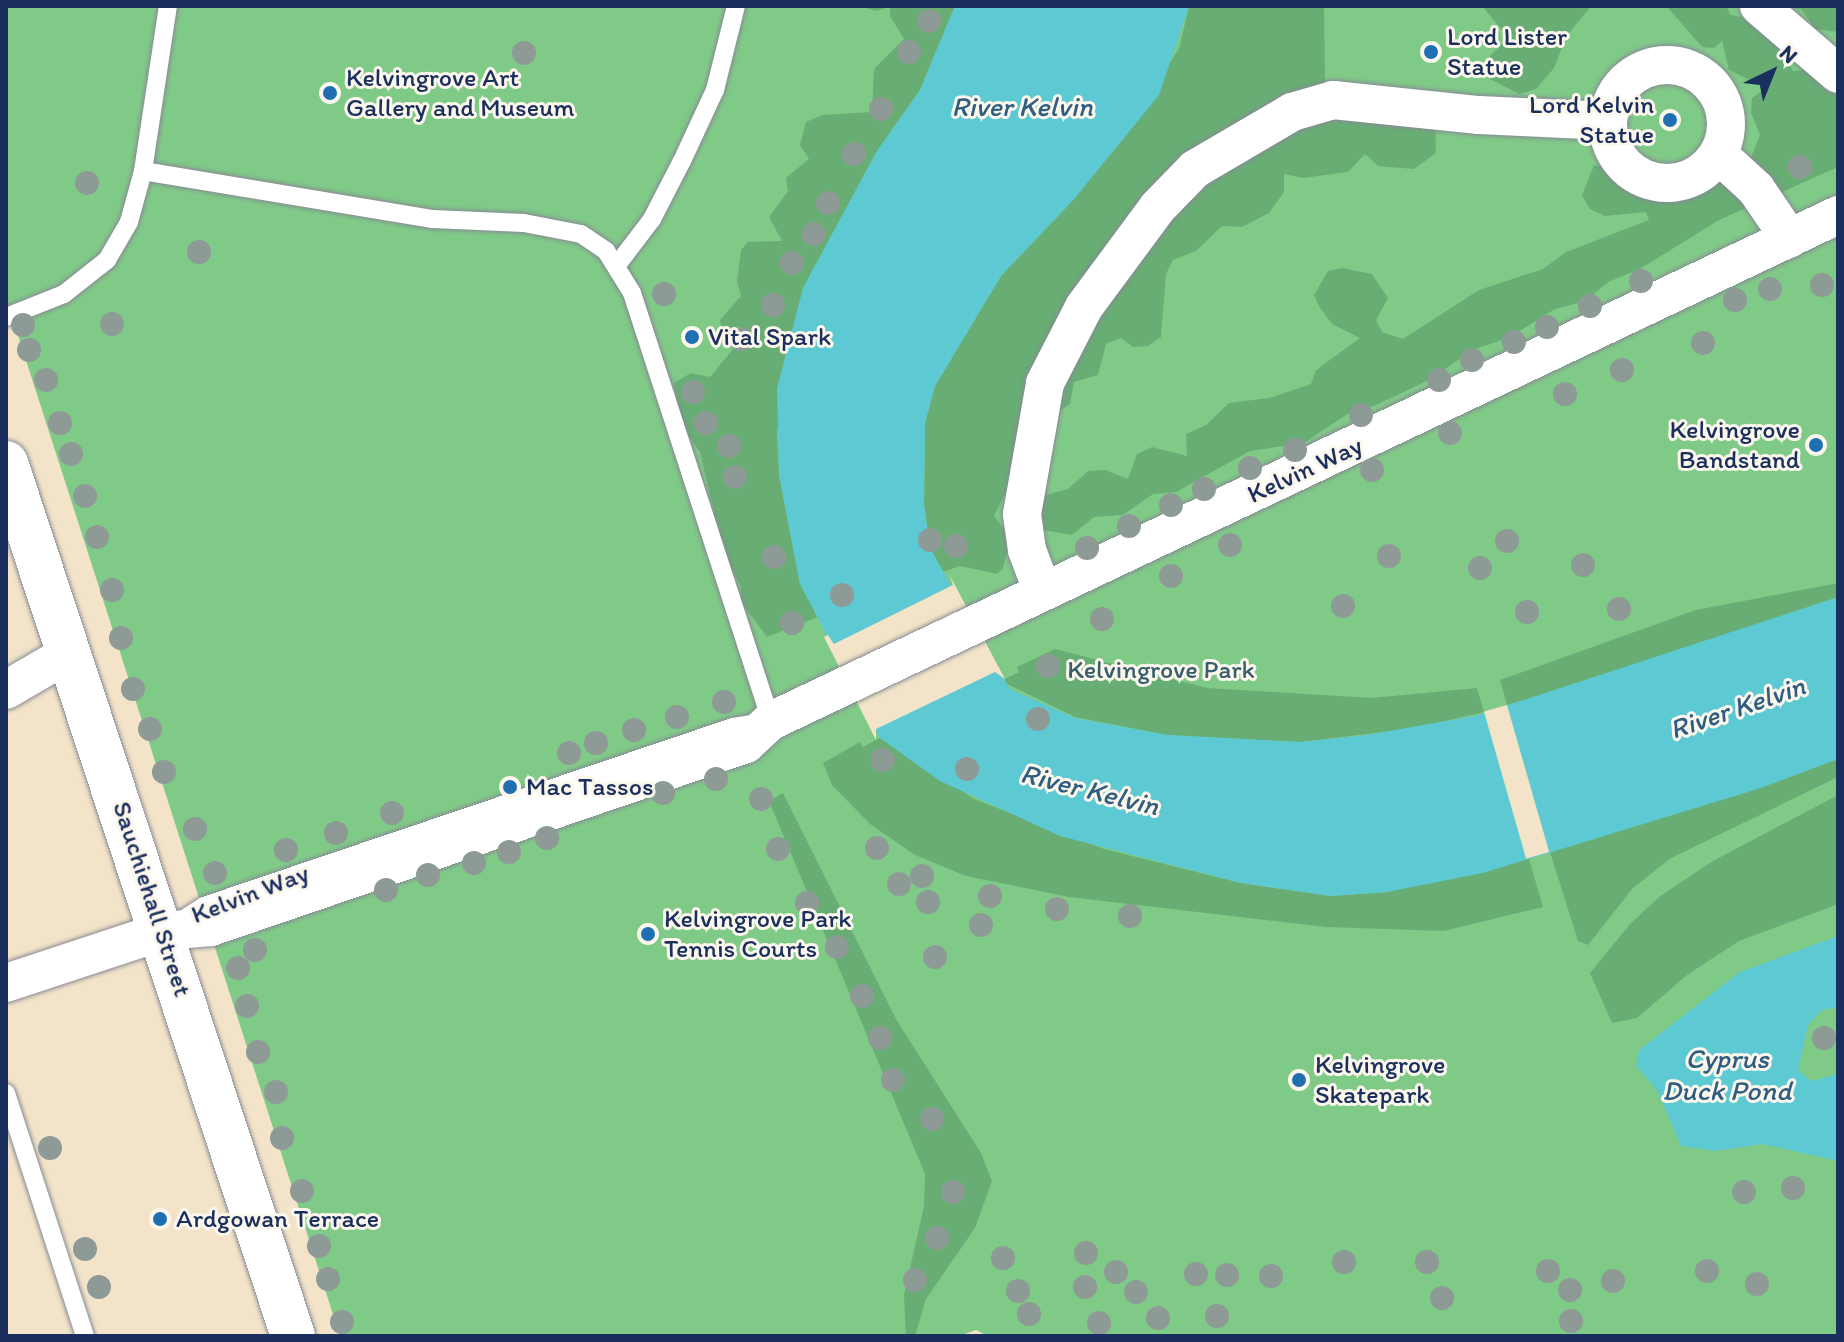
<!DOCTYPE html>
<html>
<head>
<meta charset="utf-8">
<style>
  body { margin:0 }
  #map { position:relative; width:1844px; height:1342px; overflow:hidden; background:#f3e4c9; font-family:Itim,sans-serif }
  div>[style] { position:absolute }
  .green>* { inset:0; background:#80ca88 }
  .forest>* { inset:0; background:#68ae74 }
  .water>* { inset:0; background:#5cc9d3 }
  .pier>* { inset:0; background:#f3e4c9; transform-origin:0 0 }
  .roads { filter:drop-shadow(0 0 2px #878a94) drop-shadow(0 0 2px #878a94) }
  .lane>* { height:18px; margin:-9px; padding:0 9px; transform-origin:9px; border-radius:9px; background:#fff }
  .street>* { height:38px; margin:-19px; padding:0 19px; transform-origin:19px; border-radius:19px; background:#fff }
  .street>.ring { margin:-19px; padding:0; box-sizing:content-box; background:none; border:38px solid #fff; border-radius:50% }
  .secondary>* { height:44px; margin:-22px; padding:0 22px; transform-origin:22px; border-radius:22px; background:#fff }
  .trees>* { width:24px; height:24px; margin:-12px; border-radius:50%; background:#8d9a95 }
  .dots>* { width:22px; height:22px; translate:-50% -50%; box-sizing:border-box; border:4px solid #fbf7ec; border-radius:50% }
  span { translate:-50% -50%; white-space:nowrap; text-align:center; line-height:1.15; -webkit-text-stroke:6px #fbf7ec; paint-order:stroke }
  .poi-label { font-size:26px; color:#1b2f5e }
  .left { translate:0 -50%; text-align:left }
  .right { translate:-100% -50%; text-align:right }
  .street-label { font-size:26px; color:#1b2f5e }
  .park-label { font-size:26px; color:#395e6b }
  .water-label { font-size:28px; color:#2e5d81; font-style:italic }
  .frame { position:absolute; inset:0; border:8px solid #1b2f5e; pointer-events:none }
  .north { position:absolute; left:1732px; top:32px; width:80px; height:80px; -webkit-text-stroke:6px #fbf7ec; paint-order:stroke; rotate:43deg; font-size:22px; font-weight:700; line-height:32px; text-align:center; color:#1b2f5e }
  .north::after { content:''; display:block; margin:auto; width:28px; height:36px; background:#1b2f5e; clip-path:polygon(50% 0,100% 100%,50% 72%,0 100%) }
</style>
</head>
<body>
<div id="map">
  <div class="green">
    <div style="clip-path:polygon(6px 6px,1838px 6px,1838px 1336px,988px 1336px,976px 1330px,959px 1336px,340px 1336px,6px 298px)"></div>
  </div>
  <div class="forest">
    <div style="clip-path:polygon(858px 6px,955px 6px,920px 90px,877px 151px,803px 288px,777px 432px,779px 475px,800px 584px,818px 617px,767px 637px,741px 602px,741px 586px,725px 558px,700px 452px,680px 424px,674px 383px,691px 373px,710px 377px,733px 349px,723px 337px,720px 320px,741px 296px,737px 282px,741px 250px,748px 242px,782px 241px,769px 217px,788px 191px,786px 178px,809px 159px,800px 145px,806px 122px,822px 115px,872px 112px,874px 69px,904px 39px,890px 16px,890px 6px,877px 11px)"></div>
    <div style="clip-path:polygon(1189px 6px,1324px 6px,1325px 86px,1363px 123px,1415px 115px,1435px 123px,1436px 153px,1414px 169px,1378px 166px,1365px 154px,1348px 172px,1303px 178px,1284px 174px,1284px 192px,1269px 213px,1242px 227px,1222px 226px,1196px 251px,1173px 260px,1166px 274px,1161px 337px,1148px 346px,1133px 347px,1121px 338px,1106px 344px,1098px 375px,1074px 382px,1070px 404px,1051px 416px,1013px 477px,994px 516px,1005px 530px,1008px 547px,1003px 568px,997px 574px,960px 566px,943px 572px,930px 548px,924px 505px,925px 423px,935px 386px,1001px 276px,1075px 198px,1179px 49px)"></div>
    <div style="clip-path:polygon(1482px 6px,1591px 6px,1566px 37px,1554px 68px,1536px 89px,1519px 94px,1490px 79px,1490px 56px,1502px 44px,1503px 31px)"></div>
    <div style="clip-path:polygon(1638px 6px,1727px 6px,1730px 15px,1754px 19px,1790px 54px,1786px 58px,1793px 71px,1806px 70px,1838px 84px,1838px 167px,1719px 220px,1640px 269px,1608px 282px,1586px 301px,1555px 309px,1508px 338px,1472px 350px,1431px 379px,1374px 406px,1355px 409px,1304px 443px,1250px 451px,1176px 492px,1153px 494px,1123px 515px,1094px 517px,1072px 535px,1043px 530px,1037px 504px,1043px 496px,1068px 489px,1088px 471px,1105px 470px,1128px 479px,1137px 454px,1152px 447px,1187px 456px,1186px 434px,1206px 425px,1229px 403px,1269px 398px,1311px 384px,1316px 370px,1360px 338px,1332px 324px,1320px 308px,1314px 295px,1328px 271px,1342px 268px,1372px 274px,1388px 298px,1376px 320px,1382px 332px,1403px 339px,1479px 290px,1543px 269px,1566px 252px,1649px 220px,1646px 212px,1605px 216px,1590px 209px,1582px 195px,1594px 165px,1622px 170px,1641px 165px,1679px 184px,1695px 173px,1715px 179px,1747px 168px,1760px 135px,1751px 113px,1752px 98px,1766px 88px,1729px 70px,1722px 41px,1714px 48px,1702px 47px,1668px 8px)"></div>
    <div style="clip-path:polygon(1774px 6px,1838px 6px,1838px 32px,1815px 29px,1801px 9px)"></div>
    <div style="clip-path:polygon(1838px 583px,1838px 597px,1680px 653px,1507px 705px,1500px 680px,1696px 610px)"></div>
    <div style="clip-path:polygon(1055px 649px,1207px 688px,1371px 698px,1477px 688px,1484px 712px,1416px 728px,1301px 742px,1167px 735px,1075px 717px,1001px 681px,1019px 672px,1017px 667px)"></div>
    <div style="clip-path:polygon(880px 738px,974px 799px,1104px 849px,1241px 883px,1331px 896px,1387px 892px,1529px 859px,1543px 907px,1444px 931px,1326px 927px,1069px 897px,966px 876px,915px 855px,870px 824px,832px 785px,823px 763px,860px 742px,863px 747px)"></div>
    <div style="clip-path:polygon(1838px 759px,1838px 777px,1671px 858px,1633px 888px,1588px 945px,1578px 941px,1550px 852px)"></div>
    <div style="clip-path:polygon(783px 793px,896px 1019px,981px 1153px,992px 1181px,975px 1228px,926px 1299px,915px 1336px,906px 1336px,904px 1295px,924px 1206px,925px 1174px,769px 801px)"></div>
    <div style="clip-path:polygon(1838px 795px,1838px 904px,1739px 941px,1687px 975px,1637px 1018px,1612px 1023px,1590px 973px,1630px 924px,1659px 897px,1713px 861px)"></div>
  </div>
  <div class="water">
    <div style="clip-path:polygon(955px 6px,1189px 6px,1159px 95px,1075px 198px,1001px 276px,935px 386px,925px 423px,924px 504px,930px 548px,1010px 689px,1075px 718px,1167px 735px,1301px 742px,1366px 735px,1475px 716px,1838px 597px,1838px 759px,1761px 788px,1483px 873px,1387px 892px,1331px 896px,1241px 883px,1060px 836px,940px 781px,880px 738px,800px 584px,779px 475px,777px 388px,803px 288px,877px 151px,920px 90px)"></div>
    <div style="clip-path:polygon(1838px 936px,1838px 1007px,1822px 1010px,1808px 1025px,1798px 1070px,1811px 1081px,1838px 1074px,1838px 1161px,1762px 1144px,1716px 1151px,1681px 1146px,1657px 1090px,1636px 1066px,1639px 1050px,1740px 972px)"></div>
  </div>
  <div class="pier">
    <div style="clip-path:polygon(950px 576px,1005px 679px,995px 672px,876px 729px,876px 740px,824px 637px,828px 635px,834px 644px,953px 585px)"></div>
    <div style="left:1507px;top:705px;width:153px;height:24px;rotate:74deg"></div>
  </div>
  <div class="roads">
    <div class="lane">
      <div style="left:143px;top:171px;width:167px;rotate:-81.4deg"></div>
      <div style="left:617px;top:265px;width:58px;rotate:-52.7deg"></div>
      <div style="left:652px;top:219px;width:65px;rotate:-62.7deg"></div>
      <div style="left:682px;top:161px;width:78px;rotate:-65.1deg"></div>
      <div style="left:715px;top:90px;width:87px;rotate:-76deg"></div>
      <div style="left:6px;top:317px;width:62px;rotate:-21.6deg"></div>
      <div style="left:64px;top:294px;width:55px;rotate:-38.3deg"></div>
      <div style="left:107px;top:260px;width:44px;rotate:-59.9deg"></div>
      <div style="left:129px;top:222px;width:53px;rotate:-74.6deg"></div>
      <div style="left:143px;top:171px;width:294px;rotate:9.4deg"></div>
      <div style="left:433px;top:219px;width:91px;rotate:2.5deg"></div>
      <div style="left:524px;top:223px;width:58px;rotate:10.9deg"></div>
      <div style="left:581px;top:234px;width:30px;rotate:34deg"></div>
      <div style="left:606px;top:251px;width:49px;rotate:58.2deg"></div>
      <div style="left:632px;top:293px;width:450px;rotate:72deg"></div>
      <div style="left:771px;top:721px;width:38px;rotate:171deg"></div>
      <div style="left:733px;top:727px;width:558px;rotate:161.31deg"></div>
      <div style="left:204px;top:906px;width:30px;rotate:147deg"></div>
      <div style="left:6px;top:1093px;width:256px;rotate:72deg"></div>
    </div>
    <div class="street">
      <div style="left:1759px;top:6px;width:104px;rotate:40.7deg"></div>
      <div class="ring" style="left:1608px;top:65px;width:80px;height:80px"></div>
      <div style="left:1719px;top:155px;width:50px;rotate:42.6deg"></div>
      <div style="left:1756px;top:189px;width:60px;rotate:55.8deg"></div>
      <div style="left:1042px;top:590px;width:43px;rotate:-110.6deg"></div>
      <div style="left:1027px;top:550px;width:36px;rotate:-98deg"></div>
      <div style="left:1022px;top:514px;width:133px;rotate:-80deg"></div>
      <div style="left:1045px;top:383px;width:85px;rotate:-62.8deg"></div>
      <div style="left:1084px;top:307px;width:124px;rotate:-53.5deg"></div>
      <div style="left:1158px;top:207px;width:53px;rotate:-45.8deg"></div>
      <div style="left:1195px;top:169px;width:113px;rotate:-30.4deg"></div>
      <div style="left:1292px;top:112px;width:43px;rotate:-16.3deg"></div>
      <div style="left:1333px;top:100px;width:147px;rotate:5.9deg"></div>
      <div style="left:1479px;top:115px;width:129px;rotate:2.7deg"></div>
      <div style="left:6px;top:690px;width:75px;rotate:-30.3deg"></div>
      <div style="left:6px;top:983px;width:165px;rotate:-18.3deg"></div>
      <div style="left:163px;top:931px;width:48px;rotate:-4.8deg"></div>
      <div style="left:211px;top:927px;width:565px;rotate:-18.88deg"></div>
      <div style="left:746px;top:744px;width:34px;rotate:-43deg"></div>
      <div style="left:771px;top:721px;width:1181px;rotate:-25.37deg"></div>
    </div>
    <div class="secondary">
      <div style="left:6px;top:463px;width:919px;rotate:71.8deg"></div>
    </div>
  </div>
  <div class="trees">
    <div style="left:929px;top:21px"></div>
    <div style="left:909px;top:52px"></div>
    <div style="left:524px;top:53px"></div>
    <div style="left:881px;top:109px"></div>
    <div style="left:854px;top:154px"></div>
    <div style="left:1800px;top:167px"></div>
    <div style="left:87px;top:183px"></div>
    <div style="left:828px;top:203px"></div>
    <div style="left:814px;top:234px"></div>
    <div style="left:199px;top:252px"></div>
    <div style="left:792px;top:263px"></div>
    <div style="left:1641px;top:281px"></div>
    <div style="left:1822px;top:285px"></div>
    <div style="left:1770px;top:289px"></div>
    <div style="left:664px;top:294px"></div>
    <div style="left:1735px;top:300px"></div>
    <div style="left:773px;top:305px"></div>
    <div style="left:1590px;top:306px"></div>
    <div style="left:112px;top:324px"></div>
    <div style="left:23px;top:325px"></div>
    <div style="left:1547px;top:327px"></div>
    <div style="left:741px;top:339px"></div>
    <div style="left:1514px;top:342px"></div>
    <div style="left:1703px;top:343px"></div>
    <div style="left:29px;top:350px"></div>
    <div style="left:1472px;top:360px"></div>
    <div style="left:1622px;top:370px"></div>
    <div style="left:46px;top:380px"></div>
    <div style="left:1439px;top:380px"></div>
    <div style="left:693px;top:392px"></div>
    <div style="left:1565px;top:394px"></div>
    <div style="left:1361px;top:415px"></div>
    <div style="left:60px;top:423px"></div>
    <div style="left:706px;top:423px"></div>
    <div style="left:1450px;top:433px"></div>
    <div style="left:729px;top:446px"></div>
    <div style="left:1295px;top:450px"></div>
    <div style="left:71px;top:454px"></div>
    <div style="left:1250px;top:468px"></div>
    <div style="left:1372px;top:470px"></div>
    <div style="left:735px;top:477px"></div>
    <div style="left:1204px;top:489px"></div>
    <div style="left:85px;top:496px"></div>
    <div style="left:1171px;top:505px"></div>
    <div style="left:1129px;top:526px"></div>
    <div style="left:97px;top:537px"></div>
    <div style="left:930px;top:540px"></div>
    <div style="left:1507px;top:541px"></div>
    <div style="left:1230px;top:545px"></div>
    <div style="left:956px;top:546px"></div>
    <div style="left:1087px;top:548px"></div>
    <div style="left:1389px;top:556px"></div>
    <div style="left:774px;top:557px"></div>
    <div style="left:1583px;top:565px"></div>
    <div style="left:1480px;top:568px"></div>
    <div style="left:1171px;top:576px"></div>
    <div style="left:112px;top:590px"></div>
    <div style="left:842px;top:595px"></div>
    <div style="left:1343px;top:606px"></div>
    <div style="left:1619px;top:609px"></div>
    <div style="left:1527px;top:612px"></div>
    <div style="left:1102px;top:619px"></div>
    <div style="left:792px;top:623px"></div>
    <div style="left:121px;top:638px"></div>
    <div style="left:1048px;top:666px"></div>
    <div style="left:133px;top:689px"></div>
    <div style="left:724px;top:702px"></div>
    <div style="left:677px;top:717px"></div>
    <div style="left:1038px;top:719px"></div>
    <div style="left:150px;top:729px"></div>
    <div style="left:634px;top:730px"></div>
    <div style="left:596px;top:743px"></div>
    <div style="left:569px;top:753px"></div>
    <div style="left:883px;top:760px"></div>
    <div style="left:967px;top:769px"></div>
    <div style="left:164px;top:772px"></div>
    <div style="left:716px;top:779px"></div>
    <div style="left:663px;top:793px"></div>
    <div style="left:761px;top:799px"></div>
    <div style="left:392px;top:813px"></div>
    <div style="left:195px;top:829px"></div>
    <div style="left:336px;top:833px"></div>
    <div style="left:547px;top:838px"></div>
    <div style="left:877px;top:848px"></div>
    <div style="left:778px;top:849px"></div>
    <div style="left:286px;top:850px"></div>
    <div style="left:509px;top:852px"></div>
    <div style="left:474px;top:863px"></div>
    <div style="left:215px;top:873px"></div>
    <div style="left:428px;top:875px"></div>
    <div style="left:922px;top:876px"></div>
    <div style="left:899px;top:884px"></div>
    <div style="left:386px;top:890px"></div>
    <div style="left:990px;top:896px"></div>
    <div style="left:928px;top:902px"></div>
    <div style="left:807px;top:903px"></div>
    <div style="left:1057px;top:909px"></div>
    <div style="left:1130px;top:916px"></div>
    <div style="left:981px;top:925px"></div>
    <div style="left:837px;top:947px"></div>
    <div style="left:255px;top:950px"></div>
    <div style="left:935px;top:957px"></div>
    <div style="left:238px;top:968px"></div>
    <div style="left:862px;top:996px"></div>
    <div style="left:247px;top:1006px"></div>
    <div style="left:880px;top:1038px"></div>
    <div style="left:1824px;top:1038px"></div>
    <div style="left:258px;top:1052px"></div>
    <div style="left:893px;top:1080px"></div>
    <div style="left:276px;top:1092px"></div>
    <div style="left:932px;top:1119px"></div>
    <div style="left:282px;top:1138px"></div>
    <div style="left:50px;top:1148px"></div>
    <div style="left:1793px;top:1188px"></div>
    <div style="left:302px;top:1191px"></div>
    <div style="left:953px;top:1192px"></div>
    <div style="left:1744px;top:1192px"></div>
    <div style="left:937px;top:1238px"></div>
    <div style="left:319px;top:1246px"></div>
    <div style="left:85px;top:1249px"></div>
    <div style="left:1086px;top:1253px"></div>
    <div style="left:1003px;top:1258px"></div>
    <div style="left:1344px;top:1262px"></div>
    <div style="left:1427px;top:1262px"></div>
    <div style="left:1548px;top:1271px"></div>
    <div style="left:1707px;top:1271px"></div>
    <div style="left:1116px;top:1272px"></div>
    <div style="left:1196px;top:1274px"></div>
    <div style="left:1227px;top:1275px"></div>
    <div style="left:1271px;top:1276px"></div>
    <div style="left:328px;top:1279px"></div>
    <div style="left:915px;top:1280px"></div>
    <div style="left:1613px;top:1281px"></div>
    <div style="left:1757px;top:1284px"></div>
    <div style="left:99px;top:1287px"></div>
    <div style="left:1085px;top:1287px"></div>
    <div style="left:1570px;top:1290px"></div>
    <div style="left:1018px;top:1291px"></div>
    <div style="left:1136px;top:1292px"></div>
    <div style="left:1442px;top:1298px"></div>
    <div style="left:1029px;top:1314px"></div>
    <div style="left:1217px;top:1316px"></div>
    <div style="left:1158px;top:1318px"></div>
    <div style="left:1571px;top:1321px"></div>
    <div style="left:342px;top:1322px"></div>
    <div style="left:1099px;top:1323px"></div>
  </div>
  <div class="dots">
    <div style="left:1431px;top:52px;background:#1f6fb2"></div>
    <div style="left:330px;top:93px;background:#1f6fb2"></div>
    <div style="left:1670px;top:120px;background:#1f6fb2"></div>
    <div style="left:692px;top:337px;background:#1f6fb2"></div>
    <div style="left:1816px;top:445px;background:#1f6fb2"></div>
    <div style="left:510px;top:787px;background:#1f6fb2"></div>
    <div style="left:648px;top:934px;background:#1f6fb2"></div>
    <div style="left:1299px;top:1080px;background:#1f6fb2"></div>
    <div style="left:160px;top:1219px;background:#1f6fb2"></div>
  </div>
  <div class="poi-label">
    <span class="left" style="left:1447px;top:52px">Lord Lister<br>Statue</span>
    <span class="left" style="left:346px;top:93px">Kelvingrove Art<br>Gallery and Museum</span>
    <span class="right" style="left:1654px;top:120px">Lord Kelvin<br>Statue</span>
    <span class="left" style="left:708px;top:337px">Vital Spark</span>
    <span class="right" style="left:1800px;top:445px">Kelvingrove<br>Bandstand</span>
    <span class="left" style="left:526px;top:787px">Mac Tassos</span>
    <span class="left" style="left:664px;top:934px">Kelvingrove Park<br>Tennis Courts</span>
    <span class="left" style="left:1315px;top:1080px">Kelvingrove<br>Skatepark</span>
    <span class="left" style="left:176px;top:1219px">Ardgowan Terrace</span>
  </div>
  <div class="street-label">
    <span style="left:1305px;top:470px;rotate:-25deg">Kelvin Way</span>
    <span style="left:250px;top:894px;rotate:-21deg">Kelvin Way</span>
    <span style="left:152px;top:899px;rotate:72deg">Sauchiehall Street</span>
  </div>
  <div class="park-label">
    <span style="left:1161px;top:670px">Kelvingrove Park</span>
  </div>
  <div class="water-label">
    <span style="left:1022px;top:106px">River Kelvin</span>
    <span style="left:1737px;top:707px;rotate:-19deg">River Kelvin</span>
    <span style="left:1090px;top:789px;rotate:14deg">River Kelvin</span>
    <span style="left:1727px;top:1074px">Cyprus<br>Duck Pond</span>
  </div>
  <div class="frame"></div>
  <div class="north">N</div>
</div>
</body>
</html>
